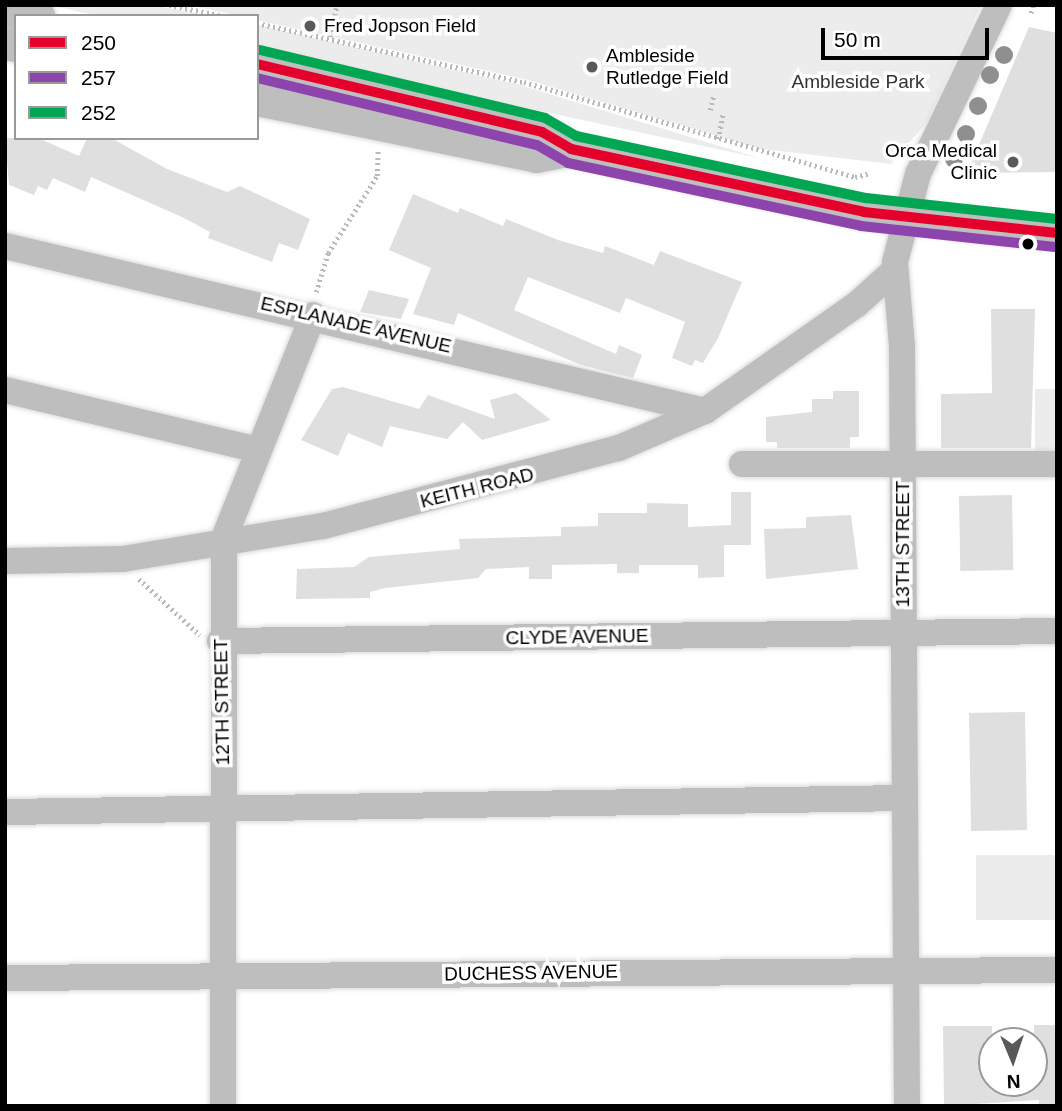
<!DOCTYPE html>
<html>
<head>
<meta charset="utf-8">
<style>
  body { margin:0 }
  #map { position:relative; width:1062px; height:1111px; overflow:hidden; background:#fff; font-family:Helvetica,sans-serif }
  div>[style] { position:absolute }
  .green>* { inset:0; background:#ececec; transform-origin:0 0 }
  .building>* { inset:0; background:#dfdfdf; transform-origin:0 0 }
  .path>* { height:4.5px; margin-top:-2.25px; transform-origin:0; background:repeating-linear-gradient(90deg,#b9b9b9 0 2px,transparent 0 5.5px) }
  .roads { filter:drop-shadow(0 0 2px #dbdbdb) drop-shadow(0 0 2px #dbdbdb) }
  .minor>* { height:26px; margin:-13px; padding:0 13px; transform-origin:13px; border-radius:13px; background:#bebebe }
  .major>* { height:33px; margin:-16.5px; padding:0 16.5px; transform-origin:16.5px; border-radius:16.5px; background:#bebebe }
  .bus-1>* { height:10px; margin:-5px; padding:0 5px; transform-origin:5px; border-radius:5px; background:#e4002b }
  .bus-2>* { height:10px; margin:-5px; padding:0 5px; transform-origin:5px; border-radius:5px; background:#8e44ad }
  .bus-3>* { height:10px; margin:-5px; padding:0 5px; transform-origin:5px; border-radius:5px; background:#00a651 }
  .trees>* { width:18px; height:18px; margin:-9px; border-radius:50%; background:#8f8f8f }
  .dots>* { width:19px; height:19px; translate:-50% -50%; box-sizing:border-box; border:4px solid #fff; border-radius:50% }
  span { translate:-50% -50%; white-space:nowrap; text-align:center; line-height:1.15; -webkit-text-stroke:7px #fff; paint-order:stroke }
  .poi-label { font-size:19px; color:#000 }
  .left { translate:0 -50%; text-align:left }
  .right { translate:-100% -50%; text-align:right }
  .park-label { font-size:19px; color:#333 }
  .street-label { font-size:19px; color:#000 }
  .frame { position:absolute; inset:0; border:7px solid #000; pointer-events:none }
  .legend { position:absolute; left:14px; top:14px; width:245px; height:126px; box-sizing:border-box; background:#fff; border:2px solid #999; margin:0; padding:9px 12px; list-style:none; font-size:21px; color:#000 }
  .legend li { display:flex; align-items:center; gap:14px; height:35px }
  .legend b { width:35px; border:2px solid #999 }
  .north { position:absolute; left:978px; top:1027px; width:70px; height:70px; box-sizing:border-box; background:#fff; border:2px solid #999; border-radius:50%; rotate:178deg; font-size:19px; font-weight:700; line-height:28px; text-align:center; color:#000 }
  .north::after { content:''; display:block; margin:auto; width:24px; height:32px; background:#595959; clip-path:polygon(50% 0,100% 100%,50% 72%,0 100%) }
  .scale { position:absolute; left:821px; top:28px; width:168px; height:32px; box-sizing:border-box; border:4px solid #000; border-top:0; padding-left:9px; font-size:21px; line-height:24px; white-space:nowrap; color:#000; -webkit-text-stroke:5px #fff; paint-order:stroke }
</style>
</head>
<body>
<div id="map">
  <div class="green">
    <div style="clip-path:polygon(49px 5px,153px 5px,208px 16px,99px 16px)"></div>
    <div style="clip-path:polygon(189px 5px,981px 5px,927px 122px,891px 164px,761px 149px,528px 80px)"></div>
    <div style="clip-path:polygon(257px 25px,517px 84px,759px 158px,257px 50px)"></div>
    <div style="left:1057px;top:389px;width:67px;height:22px;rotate:90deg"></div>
    <div style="left:976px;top:855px;width:81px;height:65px"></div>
  </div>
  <div class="building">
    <div style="clip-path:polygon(1029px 27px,1057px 33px,1057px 172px,967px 173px)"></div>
    <div style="clip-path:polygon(5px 138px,38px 138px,79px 156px,87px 138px,111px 138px,167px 169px,227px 192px,240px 186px,310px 219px,298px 250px,279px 243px,272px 262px,208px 238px,210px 232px,182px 217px,91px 177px,85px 192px,53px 178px,47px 190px,38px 186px,34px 195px,9px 185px)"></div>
    <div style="clip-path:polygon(413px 194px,458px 213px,460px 208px,503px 226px,506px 219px,558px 240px,603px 253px,605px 246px,654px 265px,660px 251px,742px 282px,718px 338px,703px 363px,695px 360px,692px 366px,672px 358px,685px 322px,626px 298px,620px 313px,528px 277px,514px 310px,616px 354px,619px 345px,642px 355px,633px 378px,581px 365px,458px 313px,454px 325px,413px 314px,431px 268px,389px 250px)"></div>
    <div style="clip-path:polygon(369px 290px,409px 299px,401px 319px,360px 312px)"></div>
    <div style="clip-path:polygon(991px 309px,1035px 309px,1031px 448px,941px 448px,941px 394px,992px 393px)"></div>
    <div style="clip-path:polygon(343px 387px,419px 409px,428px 395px,495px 419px,490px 400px,516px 393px,551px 420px,482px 440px,463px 422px,447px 439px,390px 426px,382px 447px,348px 433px,338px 456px,301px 440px,332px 389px)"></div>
    <div style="clip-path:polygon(833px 391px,859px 391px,859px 437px,850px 437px,850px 448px,777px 448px,777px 442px,766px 442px,766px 417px,812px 412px,812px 399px,833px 399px)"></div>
    <div style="clip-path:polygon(731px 492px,751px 492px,751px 545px,724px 545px,724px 577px,698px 578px,698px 565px,639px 565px,639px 573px,617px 573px,617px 564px,552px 565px,552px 579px,529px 579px,529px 567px,486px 569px,478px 578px,385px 588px,370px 592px,370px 598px,296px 599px,297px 569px,354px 567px,369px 557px,460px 549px,459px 539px,561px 536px,561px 527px,598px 526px,598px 513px,647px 513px,647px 503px,688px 504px,688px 527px,731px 525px)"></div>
    <div style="left:1012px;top:495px;width:75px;height:53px;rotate:89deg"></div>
    <div style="clip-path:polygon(851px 515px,858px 569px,766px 579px,764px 529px,806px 528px,806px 517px)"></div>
    <div style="left:1025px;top:712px;width:118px;height:56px;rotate:89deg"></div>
    <div style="clip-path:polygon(1034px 1025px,1057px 1025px,1057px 1106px,1039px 1106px,1039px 1100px,944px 1106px,943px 1026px,992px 1026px,992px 1083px,1034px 1083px)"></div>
  </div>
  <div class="path">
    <div style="left:169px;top:5px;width:56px;rotate:11.3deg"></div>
    <div style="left:1031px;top:13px;width:8px;rotate:-76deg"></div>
    <div style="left:257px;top:23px;width:273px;rotate:12.5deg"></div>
    <div style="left:524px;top:82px;width:344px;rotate:16deg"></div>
    <div style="left:855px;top:177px;width:16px;rotate:-14deg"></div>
    <div style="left:330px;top:37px;width:33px;rotate:-78deg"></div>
    <div style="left:710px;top:110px;width:16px;rotate:-76deg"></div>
    <div style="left:718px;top:139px;width:26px;rotate:-79deg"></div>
    <div style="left:316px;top:292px;width:41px;rotate:-72.9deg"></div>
    <div style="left:328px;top:253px;width:91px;rotate:-57.5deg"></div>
    <div style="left:377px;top:176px;width:27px;rotate:-88deg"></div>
    <div style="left:139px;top:579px;width:83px;rotate:42.6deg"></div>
  </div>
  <div class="roads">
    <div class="minor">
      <div style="left:5px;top:246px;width:719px;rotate:13.26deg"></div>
      <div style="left:5px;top:390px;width:260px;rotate:13.3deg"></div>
      <div style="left:742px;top:464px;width:315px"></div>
      <div style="left:5px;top:561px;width:118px;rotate:-1deg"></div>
      <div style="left:123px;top:559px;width:203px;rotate:-9.4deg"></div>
      <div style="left:323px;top:526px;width:306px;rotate:-14.8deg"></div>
      <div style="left:619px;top:448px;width:94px;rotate:-23.3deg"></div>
      <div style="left:705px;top:411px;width:184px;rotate:-35.1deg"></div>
      <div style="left:856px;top:305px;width:52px;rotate:-41.9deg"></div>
      <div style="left:220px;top:641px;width:837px;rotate:-0.68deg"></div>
      <div style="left:5px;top:812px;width:899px;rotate:-0.89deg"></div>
      <div style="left:5px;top:978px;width:1052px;rotate:-0.44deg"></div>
      <div style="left:223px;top:1106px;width:568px;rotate:-89.9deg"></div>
      <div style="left:224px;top:538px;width:240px;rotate:-68.2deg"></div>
      <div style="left:907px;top:1106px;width:760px;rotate:-90.38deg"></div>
      <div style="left:902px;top:346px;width:84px;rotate:-94.8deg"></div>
      <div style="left:895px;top:262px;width:91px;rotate:-75.4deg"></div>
      <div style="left:918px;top:174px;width:187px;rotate:-64.4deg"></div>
    </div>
    <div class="major">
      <div style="left:5px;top:9px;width:34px;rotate:12deg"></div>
      <div style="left:5px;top:43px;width:11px;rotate:10deg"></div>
      <div style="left:257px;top:64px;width:293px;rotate:13.4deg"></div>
      <div style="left:542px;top:132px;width:34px;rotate:30deg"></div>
      <div style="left:571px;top:149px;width:300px;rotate:12.1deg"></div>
      <div style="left:864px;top:212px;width:194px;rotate:6.2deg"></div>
      <div style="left:257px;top:99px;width:285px;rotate:11.5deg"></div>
      <div style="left:536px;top:156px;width:36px;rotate:-11deg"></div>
    </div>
  </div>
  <div class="bus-1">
    <div style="left:257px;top:64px;width:293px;rotate:13.4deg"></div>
    <div style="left:542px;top:132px;width:34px;rotate:30deg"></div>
    <div style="left:571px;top:149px;width:300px;rotate:12.1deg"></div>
    <div style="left:864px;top:212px;width:194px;rotate:6.2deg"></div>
  </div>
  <div class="bus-2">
    <div style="left:257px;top:78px;width:288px;rotate:13.5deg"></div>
    <div style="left:537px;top:145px;width:36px;rotate:30deg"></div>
    <div style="left:568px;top:163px;width:300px;rotate:12.1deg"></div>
    <div style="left:861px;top:226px;width:195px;rotate:6.2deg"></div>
  </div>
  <div class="bus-3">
    <div style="left:260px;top:50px;width:293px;rotate:13.4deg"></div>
    <div style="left:545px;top:118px;width:36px;rotate:30deg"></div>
    <div style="left:576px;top:136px;width:297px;rotate:12.1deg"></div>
    <div style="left:866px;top:198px;width:192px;rotate:6.3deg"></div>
  </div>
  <div class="trees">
    <div style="left:1004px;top:55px"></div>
    <div style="left:990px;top:75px"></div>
    <div style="left:978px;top:106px"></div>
    <div style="left:966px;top:134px"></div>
    <div style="left:954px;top:159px"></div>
  </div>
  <div class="dots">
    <div style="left:310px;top:26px;background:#595959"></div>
    <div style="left:592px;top:67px;background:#595959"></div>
    <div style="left:1013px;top:162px;background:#595959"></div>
    <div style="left:1028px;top:244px;background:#000"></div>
  </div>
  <div class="poi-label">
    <span class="left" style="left:324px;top:26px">Fred Jopson Field</span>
    <span class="left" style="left:606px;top:67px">Ambleside<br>Rutledge Field</span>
    <span class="right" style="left:997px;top:162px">Orca Medical<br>Clinic</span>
  </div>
  <div class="park-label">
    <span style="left:858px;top:82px">Ambleside Park</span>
  </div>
  <div class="street-label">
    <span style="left:356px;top:325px;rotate:13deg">ESPLANADE AVENUE</span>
    <span style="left:477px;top:488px;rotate:-14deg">KEITH ROAD</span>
    <span style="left:903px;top:544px;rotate:-90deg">13TH STREET</span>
    <span style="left:577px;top:637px;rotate:-1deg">CLYDE AVENUE</span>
    <span style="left:222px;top:702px;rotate:-91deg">12TH STREET</span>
    <span style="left:531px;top:973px;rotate:-1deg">DUCHESS AVENUE</span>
  </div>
  <div class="frame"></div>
  <ul class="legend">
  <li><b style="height:9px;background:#e4002b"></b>250</li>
  <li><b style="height:9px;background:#8e44ad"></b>257</li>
  <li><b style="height:9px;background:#00a651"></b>252</li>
  </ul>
  <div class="north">N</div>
  <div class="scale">50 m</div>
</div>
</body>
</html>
